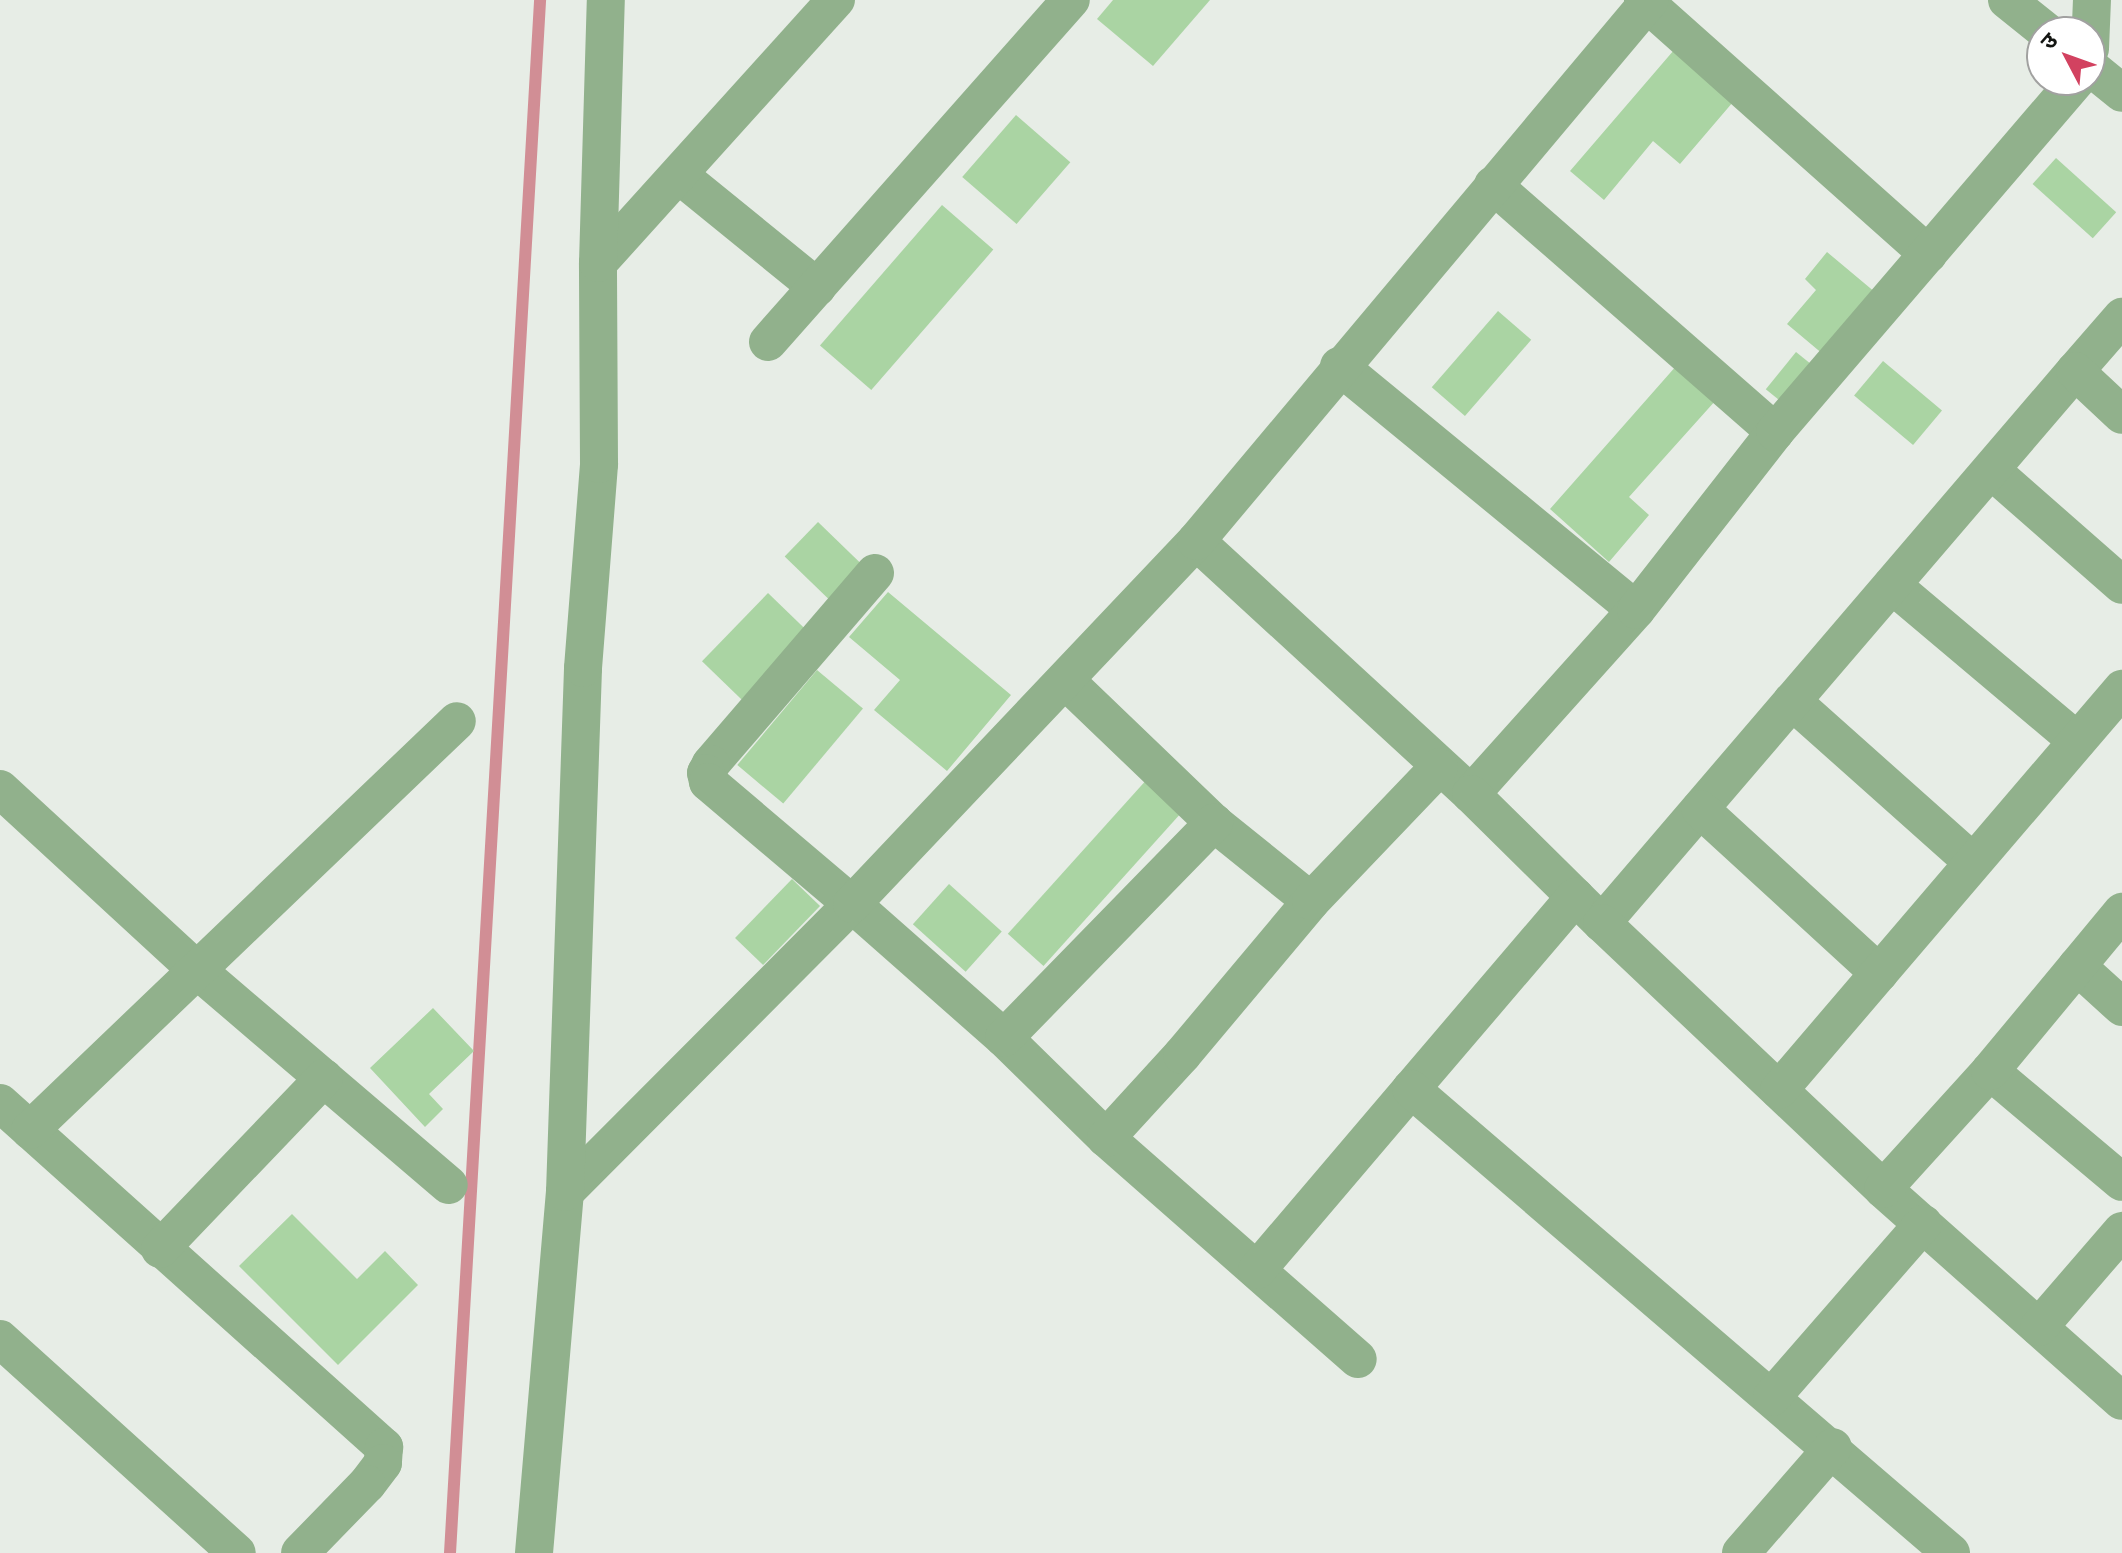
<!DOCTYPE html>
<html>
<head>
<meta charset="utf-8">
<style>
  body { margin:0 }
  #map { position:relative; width:2122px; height:1553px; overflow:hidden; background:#e7ede6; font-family:Rubik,"Noto Sans Devanagari",sans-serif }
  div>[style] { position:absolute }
  .stream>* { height:12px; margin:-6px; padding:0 6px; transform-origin:6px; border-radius:6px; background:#d18e95 }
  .building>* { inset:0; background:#aad4a3; transform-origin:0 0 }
  .minor>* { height:38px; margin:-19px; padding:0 19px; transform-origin:19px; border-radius:19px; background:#91b18c }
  span { translate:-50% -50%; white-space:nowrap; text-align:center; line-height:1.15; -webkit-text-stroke:7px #fff; paint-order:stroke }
  .north { position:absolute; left:2026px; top:16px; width:80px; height:80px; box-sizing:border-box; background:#fff; border:2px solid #a1a1a0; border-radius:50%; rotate:311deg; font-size:22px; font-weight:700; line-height:32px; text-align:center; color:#131512 }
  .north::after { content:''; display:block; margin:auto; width:28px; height:36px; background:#d24260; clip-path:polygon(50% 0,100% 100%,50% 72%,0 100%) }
</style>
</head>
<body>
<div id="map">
  <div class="stream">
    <div style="left:450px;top:1553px;width:1556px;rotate:-86.68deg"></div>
  </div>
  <div class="building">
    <div style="clip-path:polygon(1113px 0,1210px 0,1153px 66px,1097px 19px)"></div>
    <div style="clip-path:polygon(1674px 50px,1733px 102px,1680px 164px,1653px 141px,1604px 200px,1570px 171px)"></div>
    <div style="left:1016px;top:115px;width:72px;height:82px;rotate:41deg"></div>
    <div style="left:2056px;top:158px;width:81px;height:35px;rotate:42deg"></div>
    <div style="left:942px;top:205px;width:68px;height:186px;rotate:41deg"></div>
    <div style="clip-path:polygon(1827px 252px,1876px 293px,1824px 355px,1787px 324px,1816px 290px,1805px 279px)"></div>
    <div style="left:1498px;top:311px;width:44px;height:101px;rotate:41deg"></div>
    <div style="left:1796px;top:352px;width:22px;height:48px;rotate:39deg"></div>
    <div style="left:1883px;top:361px;width:77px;height:45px;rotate:40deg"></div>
    <div style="clip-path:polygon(1677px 365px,1716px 400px,1629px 497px,1649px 515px,1609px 562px,1550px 509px)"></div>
    <div style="left:818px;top:522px;width:65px;height:48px;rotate:44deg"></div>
    <div style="clip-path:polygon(888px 592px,1011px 695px,947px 771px,874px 710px,900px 680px,849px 637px)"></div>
    <div style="left:768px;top:593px;width:55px;height:95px;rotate:44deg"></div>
    <div style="left:817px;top:670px;width:60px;height:124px;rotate:40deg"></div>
    <div style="left:1149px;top:777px;width:48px;height:211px;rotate:42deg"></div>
    <div style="left:792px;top:879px;width:39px;height:82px;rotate:44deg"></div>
    <div style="left:949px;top:884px;width:71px;height:54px;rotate:42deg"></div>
    <div style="clip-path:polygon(433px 1008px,474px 1051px,429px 1094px,443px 1109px,425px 1127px,370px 1068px)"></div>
    <div style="clip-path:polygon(292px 1214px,357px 1279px,385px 1251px,418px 1285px,338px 1365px,239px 1266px)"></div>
  </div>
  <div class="minor">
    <div style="left:1643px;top:0;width:382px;rotate:41.7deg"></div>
    <div style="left:2007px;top:0;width:51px;rotate:38.7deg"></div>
    <div style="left:2090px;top:49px;width:49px;rotate:-87.7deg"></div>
    <div style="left:2090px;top:67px;width:41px;rotate:39.1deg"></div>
    <div style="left:679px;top:175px;width:178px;rotate:39.1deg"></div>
    <div style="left:1493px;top:185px;width:375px;rotate:41.2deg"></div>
    <div style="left:598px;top:263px;width:355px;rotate:-47.9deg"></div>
    <div style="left:768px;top:342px;width:457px;rotate:-48.5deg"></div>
    <div style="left:1339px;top:366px;width:384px;rotate:39.4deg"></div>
    <div style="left:2075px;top:371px;width:72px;rotate:-49deg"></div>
    <div style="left:1991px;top:470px;width:174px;rotate:41.3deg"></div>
    <div style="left:1196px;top:541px;width:374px;rotate:42.6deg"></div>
    <div style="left:1471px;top:794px;width:247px;rotate:-48.1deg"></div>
    <div style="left:1636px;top:610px;width:226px;rotate:-52deg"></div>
    <div style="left:1775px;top:432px;width:464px;rotate:-49.4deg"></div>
    <div style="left:875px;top:573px;width:252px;rotate:130.7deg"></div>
    <div style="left:711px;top:764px;width:10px;rotate:119deg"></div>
    <div style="left:706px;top:773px;width:9px;rotate:77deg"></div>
    <div style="left:708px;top:782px;width:189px;rotate:40.3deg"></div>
    <div style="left:852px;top:904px;width:203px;rotate:41.4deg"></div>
    <div style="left:1004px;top:1038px;width:143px;rotate:44.4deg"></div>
    <div style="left:1106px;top:1138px;width:335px;rotate:41.3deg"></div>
    <div style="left:1892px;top:585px;width:242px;rotate:40.1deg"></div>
    <div style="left:1066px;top:681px;width:205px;rotate:43.8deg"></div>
    <div style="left:1214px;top:823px;width:124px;rotate:38.8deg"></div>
    <div style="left:1792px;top:701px;width:242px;rotate:41.7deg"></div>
    <div style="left:0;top:789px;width:268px;rotate:42.6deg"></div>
    <div style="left:197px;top:970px;width:331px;rotate:40.5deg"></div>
    <div style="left:1471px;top:794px;width:184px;rotate:44.6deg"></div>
    <div style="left:1602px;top:923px;width:727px;rotate:-49.41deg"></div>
    <div style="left:2075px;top:371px;width:64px;rotate:43.1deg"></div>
    <div style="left:1700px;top:809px;width:243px;rotate:42.5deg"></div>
    <div style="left:1602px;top:923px;width:387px;rotate:43.4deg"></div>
    <div style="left:1883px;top:1189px;width:319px;rotate:41.6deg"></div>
    <div style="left:2077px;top:966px;width:61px;rotate:42.3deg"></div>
    <div style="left:1004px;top:1038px;width:301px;rotate:-45.7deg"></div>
    <div style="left:1990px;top:1071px;width:172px;rotate:40.1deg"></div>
    <div style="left:1411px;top:1089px;width:253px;rotate:-49.5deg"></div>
    <div style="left:1779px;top:1090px;width:528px;rotate:-49.46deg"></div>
    <div style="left:0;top:1103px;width:516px;rotate:41.86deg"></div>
    <div style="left:384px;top:1447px;width:16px;rotate:94deg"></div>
    <div style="left:383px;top:1463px;width:26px;rotate:127deg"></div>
    <div style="left:367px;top:1484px;width:96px;rotate:134.2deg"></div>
    <div style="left:30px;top:1130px;width:591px;rotate:-43.77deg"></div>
    <div style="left:1106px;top:1138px;width:113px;rotate:-47.5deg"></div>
    <div style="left:1182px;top:1055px;width:201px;rotate:-50deg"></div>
    <div style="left:1311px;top:901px;width:185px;rotate:-46.3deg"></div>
    <div style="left:1883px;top:1189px;width:159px;rotate:-47.8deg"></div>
    <div style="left:1990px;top:1071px;width:207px;rotate:-50.3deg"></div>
    <div style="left:565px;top:1192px;width:407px;rotate:-45.1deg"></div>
    <div style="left:852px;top:904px;width:500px;rotate:-46.54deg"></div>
    <div style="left:1196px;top:541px;width:706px;rotate:-50deg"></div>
    <div style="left:160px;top:1249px;width:237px;rotate:-46.2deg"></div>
    <div style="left:1257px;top:1270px;width:238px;rotate:-49.6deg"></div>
    <div style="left:1411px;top:1089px;width:712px;rotate:40.67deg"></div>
    <div style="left:2039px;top:1327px;width:127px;rotate:-49.2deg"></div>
    <div style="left:0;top:1339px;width:319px;rotate:42.1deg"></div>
    <div style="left:1772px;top:1397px;width:230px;rotate:-48.9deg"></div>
    <div style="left:534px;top:1553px;width:362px;rotate:-85.1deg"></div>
    <div style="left:565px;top:1192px;width:524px;rotate:-88.03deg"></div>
    <div style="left:583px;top:668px;width:205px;rotate:-85.5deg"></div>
    <div style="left:599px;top:464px;width:201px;rotate:-90.3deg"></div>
    <div style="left:598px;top:263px;width:263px;rotate:-88.3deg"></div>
    <div style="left:1741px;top:1553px;width:140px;rotate:-49deg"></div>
  </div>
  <div class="north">उ</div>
</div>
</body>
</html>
